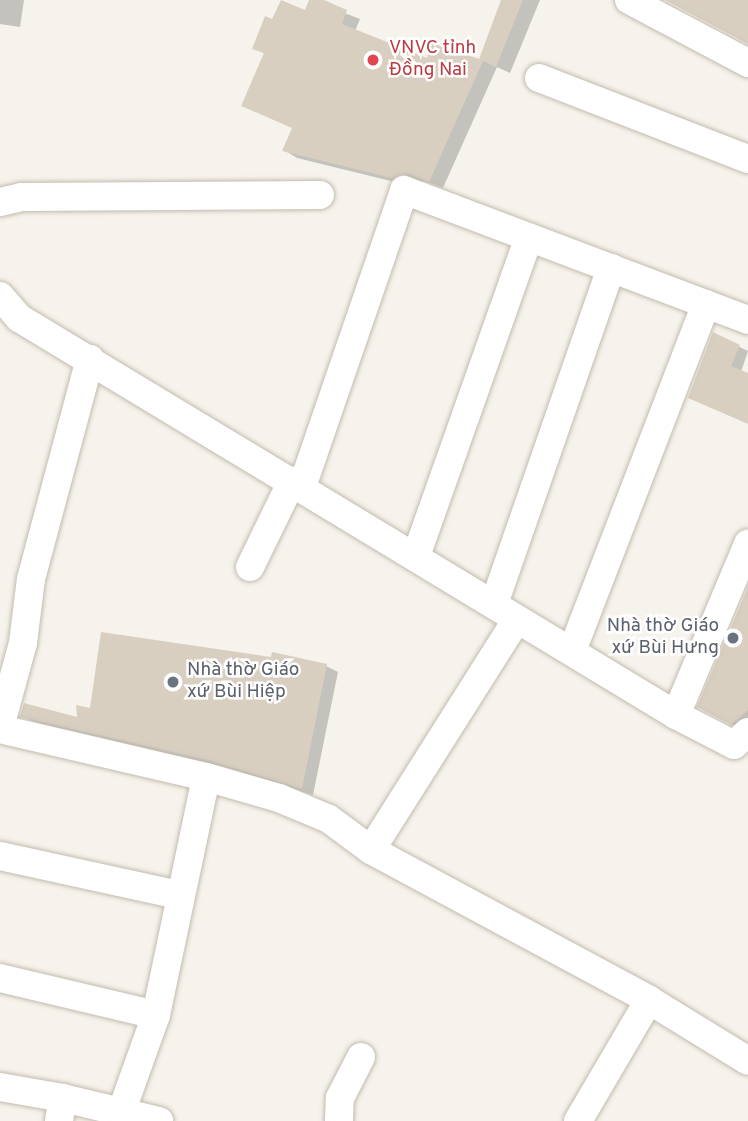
<!DOCTYPE html>
<html>
<head>
<meta charset="utf-8">
<style>
  body { margin:0 }
  #map { position:relative; width:748px; height:1121px; overflow:hidden; background:#f6f3ec; font-family:Overpass,sans-serif }
  div>[style] { position:absolute }
  .shadow>* { inset:0; background:#0003 }
  .building>* { inset:0; background:#d8cfc1 }
  .roads { filter:drop-shadow(0 0 2px #c2bbae) drop-shadow(0 0 2px #c2bbae) }
  .minor>* { height:28px; margin:-14px; padding:0 14px; transform-origin:14px; border-radius:14px; background:#fff }
  .dots>* { width:19px; height:19px; translate:-50% -50%; box-sizing:border-box; border:4px solid #fff; border-radius:50% }
  span { translate:-50% -50%; white-space:nowrap; text-align:center; line-height:1.15; -webkit-text-stroke:5px #fff; paint-order:stroke }
  .health-label { font-size:19px; color:#be3a42 }
  .left { translate:0 -50%; text-align:left }
  .worship-label { font-size:19px; color:#5b616d }
  .right { translate:-100% -50%; text-align:right }
</style>
</head>
<body>
<div id="map">
  <div class="shadow">
    <div style="clip-path:polygon(0 0,24px 0,20px 27px,0 24px)"></div>
    <div style="clip-path:polygon(311px 0,360px 19px,355px 31px,428px 60px,480px 62px,504px 0,540px 0,510px 73px,497px 67px,443px 188px,424px 181px,407px 185px,297px 158px,284px 150px,293px 128px,265px 54px,254px 48px,273px 21px,306px 12px)"></div>
    <div style="clip-path:polygon(714px 335px,748px 351px,741px 372px,748px 374px,748px 424px)"></div>
    <div style="clip-path:polygon(748px 591px,748px 730px,746px 732px,713px 714px)"></div>
    <div style="clip-path:polygon(326px 666px,338px 672px,313px 795px,224px 767px,34px 722px,22px 716px,79px 720px,91px 710px)"></div>
  </div>
  <div class="building">
    <div style="clip-path:polygon(281px 0,305px 10px,309px 0,324px 0,347px 10px,342px 24px,427px 58px,432px 43px,479px 59px,501px 0,523px 0,496px 67px,483px 61px,429px 182px,409px 174px,392px 178px,282px 151px,292px 128px,241px 106px,264px 53px,252px 49px,265px 16px,272px 19px)"></div>
    <div style="clip-path:polygon(665px 0,748px 0,748px 44px)"></div>
    <div style="clip-path:polygon(713px 332px,740px 345px,731px 366px,748px 373px,748px 424px,688px 398px)"></div>
    <div style="clip-path:polygon(748px 587px,748px 710px,731px 725px,697px 707px)"></div>
    <div style="clip-path:polygon(101px 632px,271px 657px,272px 652px,327px 664px,302px 789px,211px 761px,20px 717px,24px 703px,77px 717px,76px 705px,90px 708px)"></div>
  </div>
  <div class="roads">
    <div class="minor">
      <div style="left:629px;top:0;width:135px;rotate:27.9deg"></div>
      <div style="left:539px;top:78px;width:224px;rotate:21.2deg"></div>
      <div style="left:0;top:202px;width:22px;rotate:-13deg"></div>
      <div style="left:21px;top:197px;width:299px;rotate:-0.4deg"></div>
      <div style="left:0;top:296px;width:29px;rotate:49deg"></div>
      <div style="left:19px;top:318px;width:768px;rotate:31.14deg"></div>
      <div style="left:676px;top:715px;width:65px;rotate:27.3deg"></div>
      <div style="left:734px;top:745px;width:19px;rotate:-43deg"></div>
      <div style="left:302px;top:487px;width:314px;rotate:-71deg"></div>
      <div style="left:404px;top:190px;width:368px;rotate:20.7deg"></div>
      <div style="left:416px;top:556px;width:338px;rotate:-70.5deg"></div>
      <div style="left:250px;top:567px;width:96px;rotate:-64deg"></div>
      <div style="left:494px;top:604px;width:356px;rotate:-70.8deg"></div>
      <div style="left:572px;top:651px;width:372px;rotate:-68.9deg"></div>
      <div style="left:676px;top:715px;width:186px;rotate:-67.2deg"></div>
      <div style="left:0;top:727px;width:87px;rotate:-74.7deg"></div>
      <div style="left:23px;top:643px;width:64px;rotate:-82.9deg"></div>
      <div style="left:31px;top:579px;width:228px;rotate:-75deg"></div>
      <div style="left:0;top:729px;width:212px;rotate:13.1deg"></div>
      <div style="left:206px;top:777px;width:76px;rotate:16deg"></div>
      <div style="left:279px;top:798px;width:54px;rotate:22.8deg"></div>
      <div style="left:329px;top:819px;width:52px;rotate:36.4deg"></div>
      <div style="left:371px;top:850px;width:316px;rotate:28.3deg"></div>
      <div style="left:649px;top:1000px;width:116px;rotate:31.6deg"></div>
      <div style="left:371px;top:850px;width:273px;rotate:-57.7deg"></div>
      <div style="left:0;top:856px;width:183px;rotate:12.3deg"></div>
      <div style="left:0;top:978px;width:160px;rotate:13.3deg"></div>
      <div style="left:0;top:1087px;width:64px;rotate:9.9deg"></div>
      <div style="left:63px;top:1098px;width:23px;rotate:100deg"></div>
      <div style="left:63px;top:1098px;width:99px;rotate:13.5deg"></div>
      <div style="left:122px;top:1110px;width:101px;rotate:-70.3deg"></div>
      <div style="left:156px;top:1015px;width:243px;rotate:-78.1deg"></div>
      <div style="left:339px;top:1121px;width:23px;rotate:-88deg"></div>
      <div style="left:340px;top:1098px;width:46px;rotate:-62.9deg"></div>
      <div style="left:578px;top:1121px;width:140px;rotate:-59.6deg"></div>
    </div>
  </div>
  <div class="dots">
    <div style="left:373px;top:60px;background:#e0444e"></div>
    <div style="left:733px;top:638px;background:#6b7280"></div>
    <div style="left:173px;top:682px;background:#6b7280"></div>
  </div>
  <div class="health-label">
    <span class="left" style="left:389px;top:60px">VNVC tỉnh<br>Đồng Nai</span>
  </div>
  <div class="worship-label">
    <span class="right" style="left:719px;top:638px">Nhà thờ Giáo<br>xứ Bùi Hưng</span>
    <span class="left" style="left:187px;top:682px">Nhà thờ Giáo<br>xứ Bùi Hiệp</span>
  </div>
</div>
</body>
</html>
